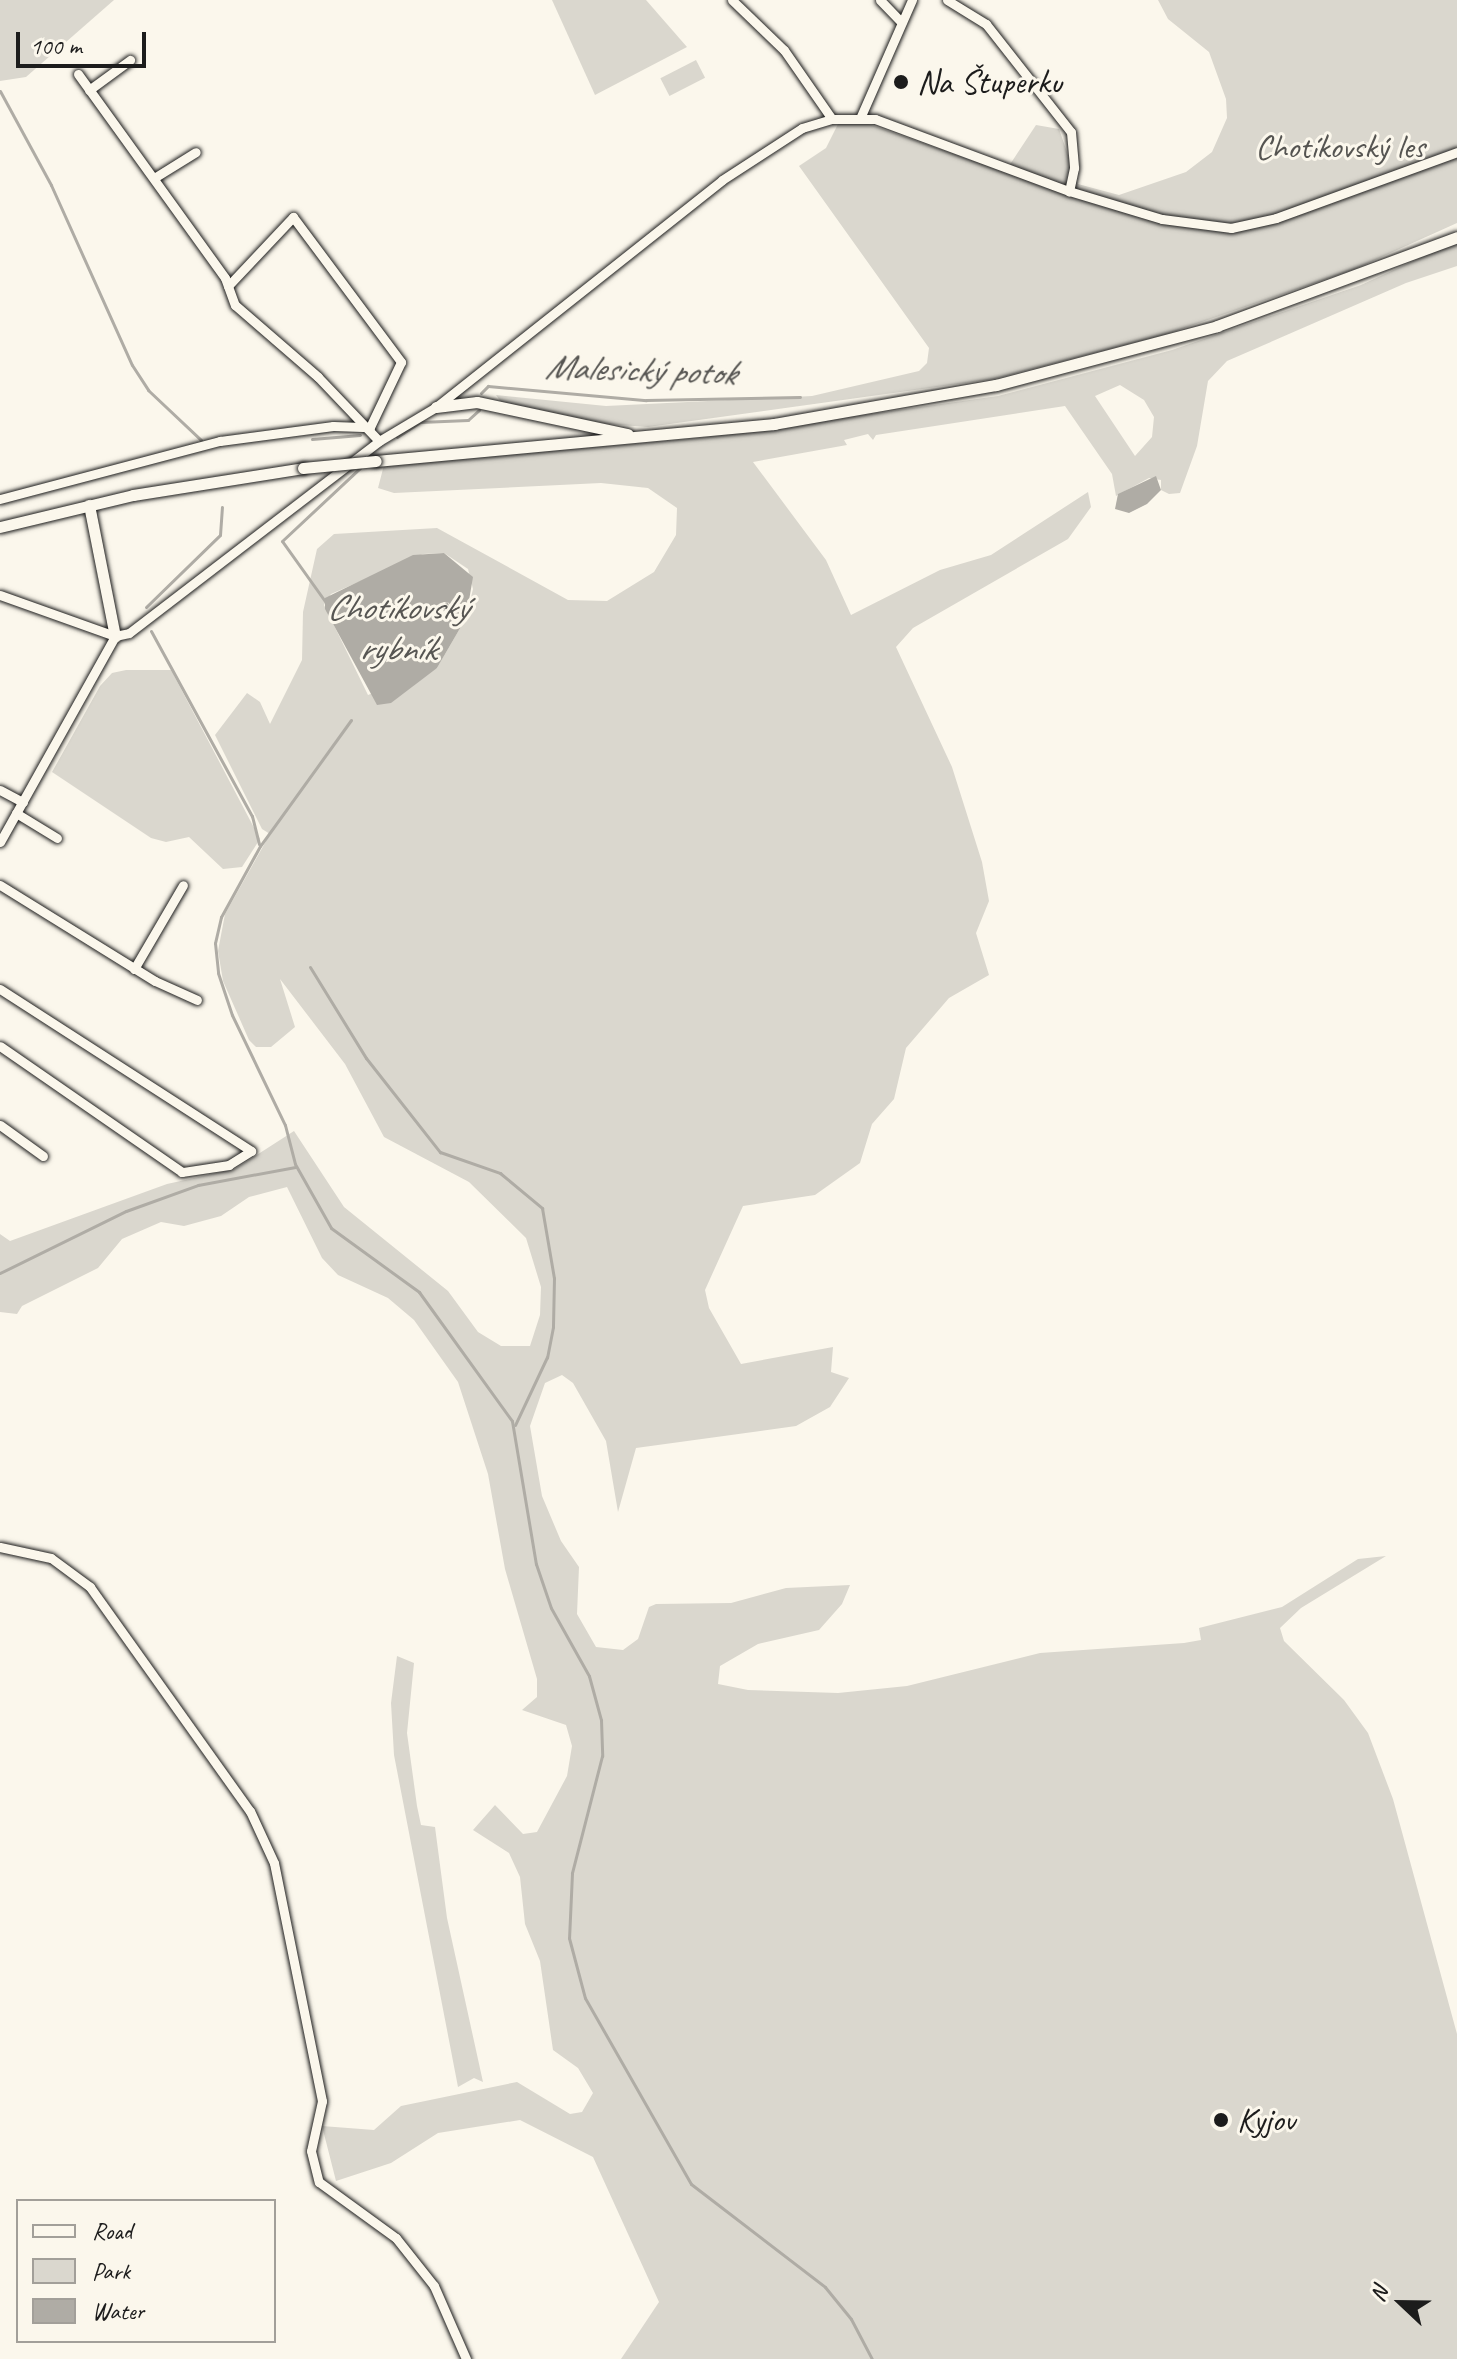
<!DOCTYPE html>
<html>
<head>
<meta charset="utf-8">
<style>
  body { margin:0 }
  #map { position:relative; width:1457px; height:2359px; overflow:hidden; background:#fbf7ec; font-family:Caveat,sans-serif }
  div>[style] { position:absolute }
  .green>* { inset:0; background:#dad7ce; transform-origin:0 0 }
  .water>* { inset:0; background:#afaca5 }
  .stream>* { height:3px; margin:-1.5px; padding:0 1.5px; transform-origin:1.5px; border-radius:1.5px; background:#afaca5 }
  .roads { filter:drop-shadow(0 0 2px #1c1c1c) drop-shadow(0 0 2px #1c1c1c) }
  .minor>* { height:9px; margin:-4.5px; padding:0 4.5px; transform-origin:4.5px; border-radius:4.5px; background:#fbf7ec }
  .major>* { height:11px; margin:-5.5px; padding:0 5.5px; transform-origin:5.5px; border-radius:5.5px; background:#fbf7ec }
  .bridges { filter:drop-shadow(0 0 2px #1c1c1c) drop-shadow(0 0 2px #1c1c1c) }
  .major-bridge>* { height:11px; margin:-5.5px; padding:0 5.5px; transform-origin:5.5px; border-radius:5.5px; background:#fbf7ec }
  .dots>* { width:22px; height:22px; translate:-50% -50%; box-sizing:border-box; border:4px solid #fbf7ec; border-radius:50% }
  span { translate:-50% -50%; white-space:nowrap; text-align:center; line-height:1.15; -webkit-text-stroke:6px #fbf7ec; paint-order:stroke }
  .poi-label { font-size:34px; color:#1c1c1c }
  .left { translate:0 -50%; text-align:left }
  .park-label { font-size:34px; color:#555451 }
  .water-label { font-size:36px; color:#575653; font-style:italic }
  .legend { position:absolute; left:16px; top:2199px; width:260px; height:144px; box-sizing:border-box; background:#fbf7ec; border:2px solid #a29f99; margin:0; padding:10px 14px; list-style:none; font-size:24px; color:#1c1c1c }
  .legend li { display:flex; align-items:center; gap:16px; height:40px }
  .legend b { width:40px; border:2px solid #a29f99 }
  .north { position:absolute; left:1361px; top:2263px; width:80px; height:80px; -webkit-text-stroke:6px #fbf7ec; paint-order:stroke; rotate:292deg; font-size:22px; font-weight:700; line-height:32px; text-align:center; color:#1c1c1c }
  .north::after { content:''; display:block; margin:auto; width:28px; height:36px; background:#1c1c1c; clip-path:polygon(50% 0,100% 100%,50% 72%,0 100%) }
  .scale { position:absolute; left:16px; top:32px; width:130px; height:36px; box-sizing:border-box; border:4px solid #1c1c1c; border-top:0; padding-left:10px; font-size:24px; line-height:28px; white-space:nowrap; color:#1c1c1c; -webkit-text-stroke:6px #fbf7ec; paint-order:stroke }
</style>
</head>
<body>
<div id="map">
  <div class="green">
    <div style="clip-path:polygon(0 0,114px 0,26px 77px,0 81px)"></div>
    <div style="clip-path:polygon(552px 0,646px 0,687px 47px,595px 95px)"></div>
    <div style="clip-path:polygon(1158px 0,1457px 0,1457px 223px,1355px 269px,1167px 334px,994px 379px,648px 427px,607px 424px,501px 402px,496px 395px,606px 406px,812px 396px,919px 371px,927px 363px,929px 348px,799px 166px,826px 148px,839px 122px,857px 120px,1005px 172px,1036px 125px,1059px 129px,1078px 184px,1119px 195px,1186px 172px,1212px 152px,1227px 118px,1226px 99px,1209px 52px,1168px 19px)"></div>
    <div style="left:696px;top:60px;width:20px;height:40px;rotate:63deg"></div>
    <div style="clip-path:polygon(evenodd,1457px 241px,1457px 266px,1406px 283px,1227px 361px,1208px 381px,1197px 446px,1180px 493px,1169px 494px,1161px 490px,1161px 480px,1149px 478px,1116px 496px,1112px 474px,1065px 406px,876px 435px,873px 440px,868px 434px,844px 440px,847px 445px,753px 462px,826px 560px,851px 615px,940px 570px,991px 555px,1088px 492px,1091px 507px,1068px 539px,913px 628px,896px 647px,952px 767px,982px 862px,989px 901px,976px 933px,989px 975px,949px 998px,906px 1048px,894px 1099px,872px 1124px,860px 1163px,815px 1195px,743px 1206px,705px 1290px,709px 1308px,741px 1364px,833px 1347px,831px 1372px,849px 1378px,830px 1407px,796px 1426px,636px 1448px,618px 1512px,606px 1441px,573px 1383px,562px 1375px,545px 1383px,530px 1426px,542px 1496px,561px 1541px,579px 1567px,577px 1614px,596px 1647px,623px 1650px,638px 1639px,649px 1607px,656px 1604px,731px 1603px,786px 1588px,850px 1585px,842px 1604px,819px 1630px,758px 1644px,720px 1666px,718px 1684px,748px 1690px,838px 1693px,907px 1686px,1040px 1653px,1184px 1643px,1201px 1640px,1199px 1628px,1282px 1607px,1358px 1559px,1386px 1556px,1301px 1608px,1280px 1628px,1284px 1641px,1344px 1700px,1368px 1733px,1393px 1799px,1457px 2034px,1457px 2359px,621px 2359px,659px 2302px,593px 2157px,520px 2120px,438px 2133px,391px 2163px,336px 2181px,322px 2126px,374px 2130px,401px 2106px,517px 2082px,570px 2114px,582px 2112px,593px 2093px,578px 2068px,553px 2050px,540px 1961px,525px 1924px,520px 1877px,509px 1853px,473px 1830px,495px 1805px,523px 1834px,537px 1832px,567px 1776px,572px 1746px,566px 1725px,522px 1710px,537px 1697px,537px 1679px,505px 1569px,488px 1474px,458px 1382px,414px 1320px,388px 1298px,338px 1275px,322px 1258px,287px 1187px,249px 1197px,221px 1216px,184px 1226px,161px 1222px,122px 1239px,98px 1268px,22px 1306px,17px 1314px,0 1312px,0 1234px,10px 1241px,167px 1184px,235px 1169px,294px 1131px,344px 1207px,448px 1291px,478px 1332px,501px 1346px,530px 1346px,540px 1315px,541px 1287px,526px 1238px,469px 1182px,384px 1137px,345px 1064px,280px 979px,295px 1027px,271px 1047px,256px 1047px,249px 1040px,223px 981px,218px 951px,225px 914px,270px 834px,262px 829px,215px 735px,247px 693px,260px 702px,270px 724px,302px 660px,303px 612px,317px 549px,334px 534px,437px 528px,568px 600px,607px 601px,654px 572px,676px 535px,677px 508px,648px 488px,601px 483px,394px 493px,378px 488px,384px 465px,700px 438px,998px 396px,1172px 350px,1361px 285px,1457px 241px,1120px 385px,1144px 400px,1154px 417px,1152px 437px,1135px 456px,1095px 396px,1120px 385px,1457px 241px,423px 554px,444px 553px,468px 569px,473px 589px,466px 618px,437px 668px,368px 695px,324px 605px,331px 594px,423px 554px)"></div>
    <div style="clip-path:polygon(126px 670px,171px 670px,260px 839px,242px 867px,223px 869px,189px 837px,166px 842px,151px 838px,52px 772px,100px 686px,112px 673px)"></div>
    <div style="clip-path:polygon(397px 1656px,414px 1663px,407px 1733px,417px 1806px,421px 1825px,435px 1827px,447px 1918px,483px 2082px,474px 2078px,458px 2087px,394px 1755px,391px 1703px)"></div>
  </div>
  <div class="water">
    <div style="clip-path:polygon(1156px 476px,1161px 490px,1147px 504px,1129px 513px,1115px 509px,1118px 494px)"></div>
    <div style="clip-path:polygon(444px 553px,473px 577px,466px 618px,437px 668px,391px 703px,377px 705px,325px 609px,325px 598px,413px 555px)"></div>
  </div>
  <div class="stream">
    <div style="left:0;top:91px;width:107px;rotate:61.5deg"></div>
    <div style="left:51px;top:185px;width:197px;rotate:65.8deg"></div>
    <div style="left:132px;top:365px;width:30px;rotate:57deg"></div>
    <div style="left:148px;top:390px;width:73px;rotate:43.3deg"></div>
    <div style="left:481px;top:393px;width:10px;rotate:-45deg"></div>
    <div style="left:488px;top:386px;width:159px;rotate:5.1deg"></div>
    <div style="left:646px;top:400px;width:154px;rotate:-1.1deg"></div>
    <div style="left:397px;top:437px;width:27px;rotate:-33deg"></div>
    <div style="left:420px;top:422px;width:48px;rotate:-2.4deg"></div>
    <div style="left:468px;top:420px;width:15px;rotate:-42deg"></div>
    <div style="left:312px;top:439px;width:48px;rotate:-4.8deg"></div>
    <div style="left:327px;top:604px;width:77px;rotate:-125.5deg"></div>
    <div style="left:282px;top:541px;width:107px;rotate:-43.1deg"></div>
    <div style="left:146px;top:607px;width:103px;rotate:-44.2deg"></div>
    <div style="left:220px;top:535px;width:28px;rotate:-86deg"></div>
    <div style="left:151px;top:631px;width:211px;rotate:61.4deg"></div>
    <div style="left:252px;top:816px;width:29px;rotate:76deg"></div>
    <div style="left:351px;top:720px;width:155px;rotate:125.8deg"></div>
    <div style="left:260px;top:846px;width:81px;rotate:118.8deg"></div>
    <div style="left:221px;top:917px;width:27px;rotate:103deg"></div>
    <div style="left:215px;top:943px;width:30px;rotate:84deg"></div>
    <div style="left:218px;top:973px;width:44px;rotate:71.6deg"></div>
    <div style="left:232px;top:1015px;width:122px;rotate:64.3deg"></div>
    <div style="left:285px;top:1125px;width:40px;rotate:75.6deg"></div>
    <div style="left:295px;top:1164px;width:73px;rotate:60.6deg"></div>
    <div style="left:331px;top:1228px;width:109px;rotate:36deg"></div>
    <div style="left:419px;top:1292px;width:159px;rotate:54.2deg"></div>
    <div style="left:512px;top:1421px;width:145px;rotate:80.5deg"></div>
    <div style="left:536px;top:1564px;width:46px;rotate:71.2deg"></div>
    <div style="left:551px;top:1608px;width:78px;rotate:60.8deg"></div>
    <div style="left:589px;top:1676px;width:46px;rotate:74.7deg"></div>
    <div style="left:601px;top:1720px;width:36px;rotate:88deg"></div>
    <div style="left:602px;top:1756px;width:121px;rotate:104.4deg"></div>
    <div style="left:572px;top:1873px;width:65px;rotate:92.6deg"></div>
    <div style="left:569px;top:1938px;width:62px;rotate:75.1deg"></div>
    <div style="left:585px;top:1998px;width:214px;rotate:60.3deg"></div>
    <div style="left:691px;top:2184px;width:169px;rotate:37.5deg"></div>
    <div style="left:825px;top:2287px;width:41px;rotate:50.9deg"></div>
    <div style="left:851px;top:2319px;width:45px;rotate:62.3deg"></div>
    <div style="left:310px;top:967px;width:107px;rotate:58.4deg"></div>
    <div style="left:366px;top:1058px;width:120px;rotate:51.8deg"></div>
    <div style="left:440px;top:1152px;width:64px;rotate:19.3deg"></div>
    <div style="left:500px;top:1173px;width:55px;rotate:39.8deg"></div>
    <div style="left:542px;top:1208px;width:71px;rotate:80.3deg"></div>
    <div style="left:554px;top:1278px;width:49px;rotate:91.2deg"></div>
    <div style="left:553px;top:1327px;width:31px;rotate:101deg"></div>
    <div style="left:547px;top:1357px;width:75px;rotate:115.2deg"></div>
    <div style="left:0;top:1273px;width:140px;rotate:-26.2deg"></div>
    <div style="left:126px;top:1211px;width:77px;rotate:-19.9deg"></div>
    <div style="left:198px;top:1185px;width:99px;rotate:-10.5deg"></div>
  </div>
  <div class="roads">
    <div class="minor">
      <div style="left:732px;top:0;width:72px;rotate:43.9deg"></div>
      <div style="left:784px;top:50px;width:84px;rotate:55.2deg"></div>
      <div style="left:880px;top:0;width:30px;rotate:46deg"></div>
      <div style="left:947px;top:0;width:46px;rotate:31.6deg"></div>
      <div style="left:986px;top:24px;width:137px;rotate:51.8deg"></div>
      <div style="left:1071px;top:132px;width:36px;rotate:85deg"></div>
      <div style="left:1074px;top:168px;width:24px;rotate:102deg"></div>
      <div style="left:78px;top:74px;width:251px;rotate:54.2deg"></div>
      <div style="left:225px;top:278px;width:29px;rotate:70deg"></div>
      <div style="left:235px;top:305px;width:110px;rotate:40.9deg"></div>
      <div style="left:318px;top:377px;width:88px;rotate:46.4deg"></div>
      <div style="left:89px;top:90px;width:51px;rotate:-36.2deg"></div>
      <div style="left:861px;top:116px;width:127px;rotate:-66.3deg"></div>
      <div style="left:154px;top:178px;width:49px;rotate:-31.8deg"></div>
      <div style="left:228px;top:286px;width:95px;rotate:-46.7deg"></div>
      <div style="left:293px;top:217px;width:181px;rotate:53.3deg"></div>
      <div style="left:401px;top:362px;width:72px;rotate:115.5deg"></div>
      <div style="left:0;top:499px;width:228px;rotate:-14.8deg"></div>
      <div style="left:220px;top:441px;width:114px;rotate:-7.6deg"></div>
      <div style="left:333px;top:426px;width:37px;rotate:2deg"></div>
      <div style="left:0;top:595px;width:122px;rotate:19.6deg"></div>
      <div style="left:115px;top:636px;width:14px;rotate:-12deg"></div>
      <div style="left:129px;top:633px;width:315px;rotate:-37.5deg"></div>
      <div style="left:379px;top:441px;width:66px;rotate:-30.8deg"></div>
      <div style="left:436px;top:407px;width:365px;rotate:-38.4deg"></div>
      <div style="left:722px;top:180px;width:95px;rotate:-33deg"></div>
      <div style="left:802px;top:128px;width:31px;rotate:-17deg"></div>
      <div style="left:832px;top:119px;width:43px"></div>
      <div style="left:875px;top:119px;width:207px;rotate:20.4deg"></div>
      <div style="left:1069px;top:191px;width:97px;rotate:16.8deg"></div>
      <div style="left:1162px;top:219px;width:70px;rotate:7.4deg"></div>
      <div style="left:1231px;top:228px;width:46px;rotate:-12.5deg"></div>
      <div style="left:1276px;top:218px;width:193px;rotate:-20deg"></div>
      <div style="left:0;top:790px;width:26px;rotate:28deg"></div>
      <div style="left:16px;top:813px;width:48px;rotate:31.4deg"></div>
      <div style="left:0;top:842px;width:236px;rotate:-60.8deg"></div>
      <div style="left:0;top:885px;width:182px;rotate:31.8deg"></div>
      <div style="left:155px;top:981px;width:46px;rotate:24.3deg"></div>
      <div style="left:134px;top:969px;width:97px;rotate:-59.7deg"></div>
      <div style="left:0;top:989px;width:299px;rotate:32.8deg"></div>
      <div style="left:251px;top:1151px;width:26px;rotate:148deg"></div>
      <div style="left:229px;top:1165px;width:48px;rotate:171.5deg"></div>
      <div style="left:182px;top:1172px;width:221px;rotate:-145.3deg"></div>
      <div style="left:0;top:1125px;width:53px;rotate:35.8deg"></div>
      <div style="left:0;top:1547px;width:52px;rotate:12.2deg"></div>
      <div style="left:51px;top:1558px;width:49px;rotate:36.6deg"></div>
      <div style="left:90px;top:1587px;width:275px;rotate:54.5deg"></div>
      <div style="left:250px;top:1811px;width:57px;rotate:65.2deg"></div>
      <div style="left:274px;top:1863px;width:243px;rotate:78.6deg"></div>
      <div style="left:322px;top:2101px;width:51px;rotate:102.4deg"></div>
      <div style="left:311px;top:2151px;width:32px;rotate:76deg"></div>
      <div style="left:319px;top:2182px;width:95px;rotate:36deg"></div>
      <div style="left:396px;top:2238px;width:61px;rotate:51.6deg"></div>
      <div style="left:434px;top:2286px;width:80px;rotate:66.3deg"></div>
    </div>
    <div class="major">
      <div style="left:436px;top:407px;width:41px;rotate:-7deg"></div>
      <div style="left:477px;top:402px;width:154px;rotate:12deg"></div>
      <div style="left:376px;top:461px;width:400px;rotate:-5.3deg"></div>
      <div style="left:774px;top:424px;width:225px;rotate:-10deg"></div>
      <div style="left:996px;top:385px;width:229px;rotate:-14.9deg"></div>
      <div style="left:1217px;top:326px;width:256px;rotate:-20.3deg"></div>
      <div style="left:89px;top:505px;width:134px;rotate:78.8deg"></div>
      <div style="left:0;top:527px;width:137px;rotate:-13.5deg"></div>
      <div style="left:133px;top:495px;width:172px;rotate:-9deg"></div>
    </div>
  </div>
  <div class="bridges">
    <div class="major-bridge">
      <div style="left:303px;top:468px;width:73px;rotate:-5.5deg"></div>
    </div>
  </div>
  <div class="dots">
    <div style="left:901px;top:82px;background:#1c1c1c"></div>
    <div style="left:1221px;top:2120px;background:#1c1c1c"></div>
  </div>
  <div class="poi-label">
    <span class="left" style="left:917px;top:82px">Na Štuperku</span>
    <span class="left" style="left:1237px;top:2120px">Kyjov</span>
  </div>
  <div class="park-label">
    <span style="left:1340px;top:147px">Chotíkovský les</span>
  </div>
  <div class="water-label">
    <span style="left:640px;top:370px;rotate:2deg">Malesický potok</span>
    <span style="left:397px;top:628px">Chotíkovský<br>rybník</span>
  </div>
  <ul class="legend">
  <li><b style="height:10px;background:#fbf7ec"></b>Road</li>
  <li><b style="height:22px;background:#dad7ce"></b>Park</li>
  <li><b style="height:22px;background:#afaca5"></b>Water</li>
  </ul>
  <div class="north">N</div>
  <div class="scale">100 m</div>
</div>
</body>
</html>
